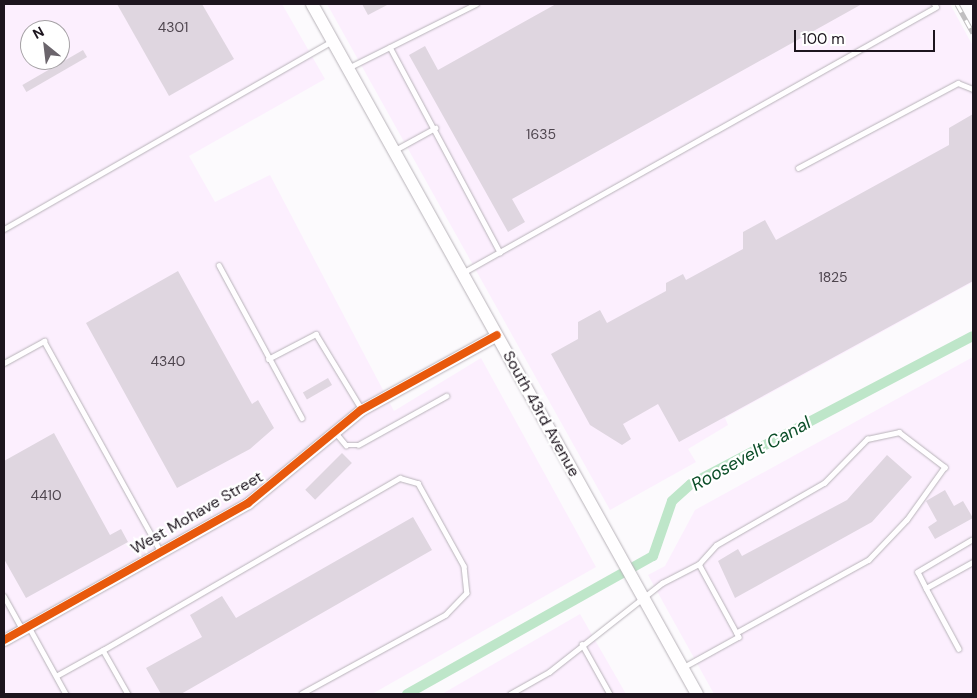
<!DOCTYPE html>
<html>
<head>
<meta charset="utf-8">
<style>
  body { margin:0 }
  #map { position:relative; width:977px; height:698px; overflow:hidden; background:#fcfafd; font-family:"DM Sans",sans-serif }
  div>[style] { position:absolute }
  .built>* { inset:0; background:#fceffe }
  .canal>* { height:10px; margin:-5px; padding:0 5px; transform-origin:5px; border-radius:5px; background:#bee6c9 }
  .building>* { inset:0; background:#dfd6e0; transform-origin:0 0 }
  .roads { filter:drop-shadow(0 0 1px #b8b3b9) drop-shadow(0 0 1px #b8b3b9) }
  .service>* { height:4.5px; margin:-2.25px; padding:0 2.25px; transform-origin:2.25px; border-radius:2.25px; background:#fffeff }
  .tertiary>* { height:11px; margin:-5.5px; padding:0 5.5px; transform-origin:5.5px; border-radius:5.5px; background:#fffeff }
  .secondary>* { height:12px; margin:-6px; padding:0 6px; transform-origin:6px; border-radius:6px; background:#fffeff }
  .rail>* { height:5px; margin-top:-2.5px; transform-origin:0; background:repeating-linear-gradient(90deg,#fff 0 9px,#c0bec0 0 18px); box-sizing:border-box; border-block:1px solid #c0bec0 }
  .cycleway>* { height:8px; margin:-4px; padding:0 4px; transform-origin:4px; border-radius:4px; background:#e8590c }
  span { translate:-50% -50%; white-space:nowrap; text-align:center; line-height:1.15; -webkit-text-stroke:4.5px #fff; paint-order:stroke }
  .number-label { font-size:14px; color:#4e454e }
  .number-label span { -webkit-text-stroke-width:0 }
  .street-label { font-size:16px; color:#1d151e }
  .water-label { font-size:18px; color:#0b4e28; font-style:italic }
  .frame { position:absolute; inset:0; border:5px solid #1d151e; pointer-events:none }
  .north { position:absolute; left:20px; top:20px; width:50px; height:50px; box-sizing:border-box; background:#fff; border:1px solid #a5a1a5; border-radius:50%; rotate:331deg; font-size:14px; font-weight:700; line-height:20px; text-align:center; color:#1d151e }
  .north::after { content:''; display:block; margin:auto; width:18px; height:22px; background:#6b656c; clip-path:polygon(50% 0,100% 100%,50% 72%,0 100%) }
  .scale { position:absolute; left:794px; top:30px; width:141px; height:22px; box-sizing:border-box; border:2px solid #1d151e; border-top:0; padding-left:6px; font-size:15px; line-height:18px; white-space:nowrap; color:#1d151e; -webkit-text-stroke:4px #fff; paint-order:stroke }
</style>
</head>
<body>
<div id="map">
  <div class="built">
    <div style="clip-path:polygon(evenodd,4px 4px,282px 4px,325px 79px,189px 156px,215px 202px,270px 175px,394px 411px,481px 358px,596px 567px,372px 694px,4px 694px,4px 4px,30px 30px,60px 30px,60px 60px,30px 60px,30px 30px)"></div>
    <div style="clip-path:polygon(327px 4px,950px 4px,973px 46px,973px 282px,725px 418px,728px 425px,688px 449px,696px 462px,610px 510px)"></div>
    <div style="clip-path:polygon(973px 357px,973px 694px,714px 694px,648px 575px,665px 566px,695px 510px)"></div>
    <div style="clip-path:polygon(580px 614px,626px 694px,442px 694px)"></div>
  </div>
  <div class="canal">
    <div style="left:407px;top:694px;width:282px;rotate:-29.3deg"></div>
    <div style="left:653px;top:556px;width:58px;rotate:-70.9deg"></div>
    <div style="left:672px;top:501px;width:25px;rotate:-42deg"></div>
    <div style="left:691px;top:484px;width:318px;rotate:-27.7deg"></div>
  </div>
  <div class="building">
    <div style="clip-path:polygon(117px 4px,202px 4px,234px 59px,169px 96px)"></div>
    <div style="clip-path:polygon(362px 4px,389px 4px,368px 15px)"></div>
    <div style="clip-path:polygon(556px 4px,862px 4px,512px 199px,525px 222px,508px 232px,409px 55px,425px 46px,438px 70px)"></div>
    <div style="left:83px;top:50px;width:8px;height:70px;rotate:60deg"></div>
    <div style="clip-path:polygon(973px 114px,973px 281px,679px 442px,658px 404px,623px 424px,631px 439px,622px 445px,590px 425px,551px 354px,578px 339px,578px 322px,600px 310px,607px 323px,666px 291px,666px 283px,683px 274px,686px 280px,743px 249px,743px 232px,765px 220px,776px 240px,949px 145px,949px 128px)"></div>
    <div style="clip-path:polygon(178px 271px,252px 404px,258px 400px,274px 428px,250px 449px,177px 488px,86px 323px)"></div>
    <div style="left:328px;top:378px;width:8px;height:29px;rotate:60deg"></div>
    <div style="clip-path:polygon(54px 433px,110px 535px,121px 529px,128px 542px,26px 598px,4px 559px,4px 461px)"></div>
    <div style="left:342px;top:453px;width:14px;height:52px;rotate:45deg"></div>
    <div style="clip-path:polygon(887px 455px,912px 477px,872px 522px,735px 598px,718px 561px,738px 549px,742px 556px,847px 500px)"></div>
    <div style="clip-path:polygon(945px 490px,954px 506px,963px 501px,973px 518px,935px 539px,928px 527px,937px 521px,926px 501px)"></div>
    <div style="clip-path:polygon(413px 517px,432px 550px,181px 694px,161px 694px,146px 668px,202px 637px,190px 615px,222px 596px,236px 618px)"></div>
  </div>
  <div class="roads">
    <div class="service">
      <div style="left:390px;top:47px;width:233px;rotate:61.8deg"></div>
      <div style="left:350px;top:67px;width:141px;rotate:-26.6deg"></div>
      <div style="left:395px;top:150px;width:46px;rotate:-28.8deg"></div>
      <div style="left:798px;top:168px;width:181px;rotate:-28deg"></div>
      <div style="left:958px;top:83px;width:16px;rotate:22deg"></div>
      <div style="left:4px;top:229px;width:378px;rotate:-29.8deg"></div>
      <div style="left:219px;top:265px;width:174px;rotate:61.5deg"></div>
      <div style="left:464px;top:272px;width:541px;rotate:-29.31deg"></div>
      <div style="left:936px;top:7px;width:4px;rotate:-124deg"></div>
      <div style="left:268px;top:359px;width:54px;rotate:-27.5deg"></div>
      <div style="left:316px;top:334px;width:87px;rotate:58.7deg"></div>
      <div style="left:4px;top:363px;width:46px;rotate:-28.8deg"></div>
      <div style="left:44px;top:341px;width:239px;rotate:61deg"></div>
      <div style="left:336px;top:433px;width:16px;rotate:50deg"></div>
      <div style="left:346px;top:445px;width:12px"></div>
      <div style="left:358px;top:445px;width:101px;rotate:-29.1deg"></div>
      <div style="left:972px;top:540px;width:63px;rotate:149.3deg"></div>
      <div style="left:918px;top:572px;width:18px;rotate:63deg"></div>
      <div style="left:926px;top:588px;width:54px;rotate:-29deg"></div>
      <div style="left:699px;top:564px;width:25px;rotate:-48deg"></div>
      <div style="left:716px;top:545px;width:125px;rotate:-29.9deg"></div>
      <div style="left:824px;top:483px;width:62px;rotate:-45.7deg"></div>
      <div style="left:867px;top:439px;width:33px;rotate:-12deg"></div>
      <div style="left:899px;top:432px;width:58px;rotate:37.3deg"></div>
      <div style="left:945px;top:467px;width:65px;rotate:125.6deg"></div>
      <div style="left:907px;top:520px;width:55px;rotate:133.5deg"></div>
      <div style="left:869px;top:560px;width:151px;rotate:151.1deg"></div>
      <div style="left:926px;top:588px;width:69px;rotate:61.6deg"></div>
      <div style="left:4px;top:596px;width:38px;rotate:61deg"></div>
      <div style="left:29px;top:627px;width:77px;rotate:61.1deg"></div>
      <div style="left:582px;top:644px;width:57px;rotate:60.8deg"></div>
      <div style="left:103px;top:650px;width:343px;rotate:-30.1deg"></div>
      <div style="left:400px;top:478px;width:19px;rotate:16deg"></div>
      <div style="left:418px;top:483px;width:95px;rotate:61deg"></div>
      <div style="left:464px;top:566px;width:27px;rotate:84deg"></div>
      <div style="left:467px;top:593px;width:30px;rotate:134deg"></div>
      <div style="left:446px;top:615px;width:164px;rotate:151.3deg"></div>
      <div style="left:56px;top:676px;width:54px;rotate:-29deg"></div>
      <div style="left:103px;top:650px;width:51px;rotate:60.4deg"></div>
      <div style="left:510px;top:694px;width:45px;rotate:-29.4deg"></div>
      <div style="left:549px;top:672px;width:144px;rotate:-38.2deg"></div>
      <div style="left:662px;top:583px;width:42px;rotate:-27.2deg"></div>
      <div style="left:699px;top:564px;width:83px;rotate:61.3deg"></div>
      <div style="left:739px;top:637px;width:64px;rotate:151deg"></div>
    </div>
    <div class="tertiary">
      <div style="left:4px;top:640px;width:280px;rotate:-29.3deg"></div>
      <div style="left:248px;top:503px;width:146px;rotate:-39.5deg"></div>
      <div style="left:361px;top:410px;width:155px;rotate:-28.9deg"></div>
    </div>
    <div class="secondary">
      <div style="left:312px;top:4px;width:790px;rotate:60.84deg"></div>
    </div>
  </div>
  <div class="rail">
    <div style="left:957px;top:4px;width:33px;rotate:61deg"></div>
  </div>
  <div class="cycleway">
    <div style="left:4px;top:640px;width:280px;rotate:-29.3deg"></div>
    <div style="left:248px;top:503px;width:146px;rotate:-39.5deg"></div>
    <div style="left:361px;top:410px;width:155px;rotate:-28.9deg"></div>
  </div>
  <div class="number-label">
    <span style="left:173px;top:27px">4301</span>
    <span style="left:541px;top:134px">1635</span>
    <span style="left:833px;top:277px">1825</span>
    <span style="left:168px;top:361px">4340</span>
    <span style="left:46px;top:495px">4410</span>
  </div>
  <div class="street-label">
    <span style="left:541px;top:414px;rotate:61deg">South 43rd Avenue</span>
    <span style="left:197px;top:513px;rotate:-30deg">West Mohave Street</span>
  </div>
  <div class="water-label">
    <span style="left:751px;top:454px;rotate:-29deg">Roosevelt Canal</span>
  </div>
  <div class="frame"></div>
  <div class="north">N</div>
  <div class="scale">100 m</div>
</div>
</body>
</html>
